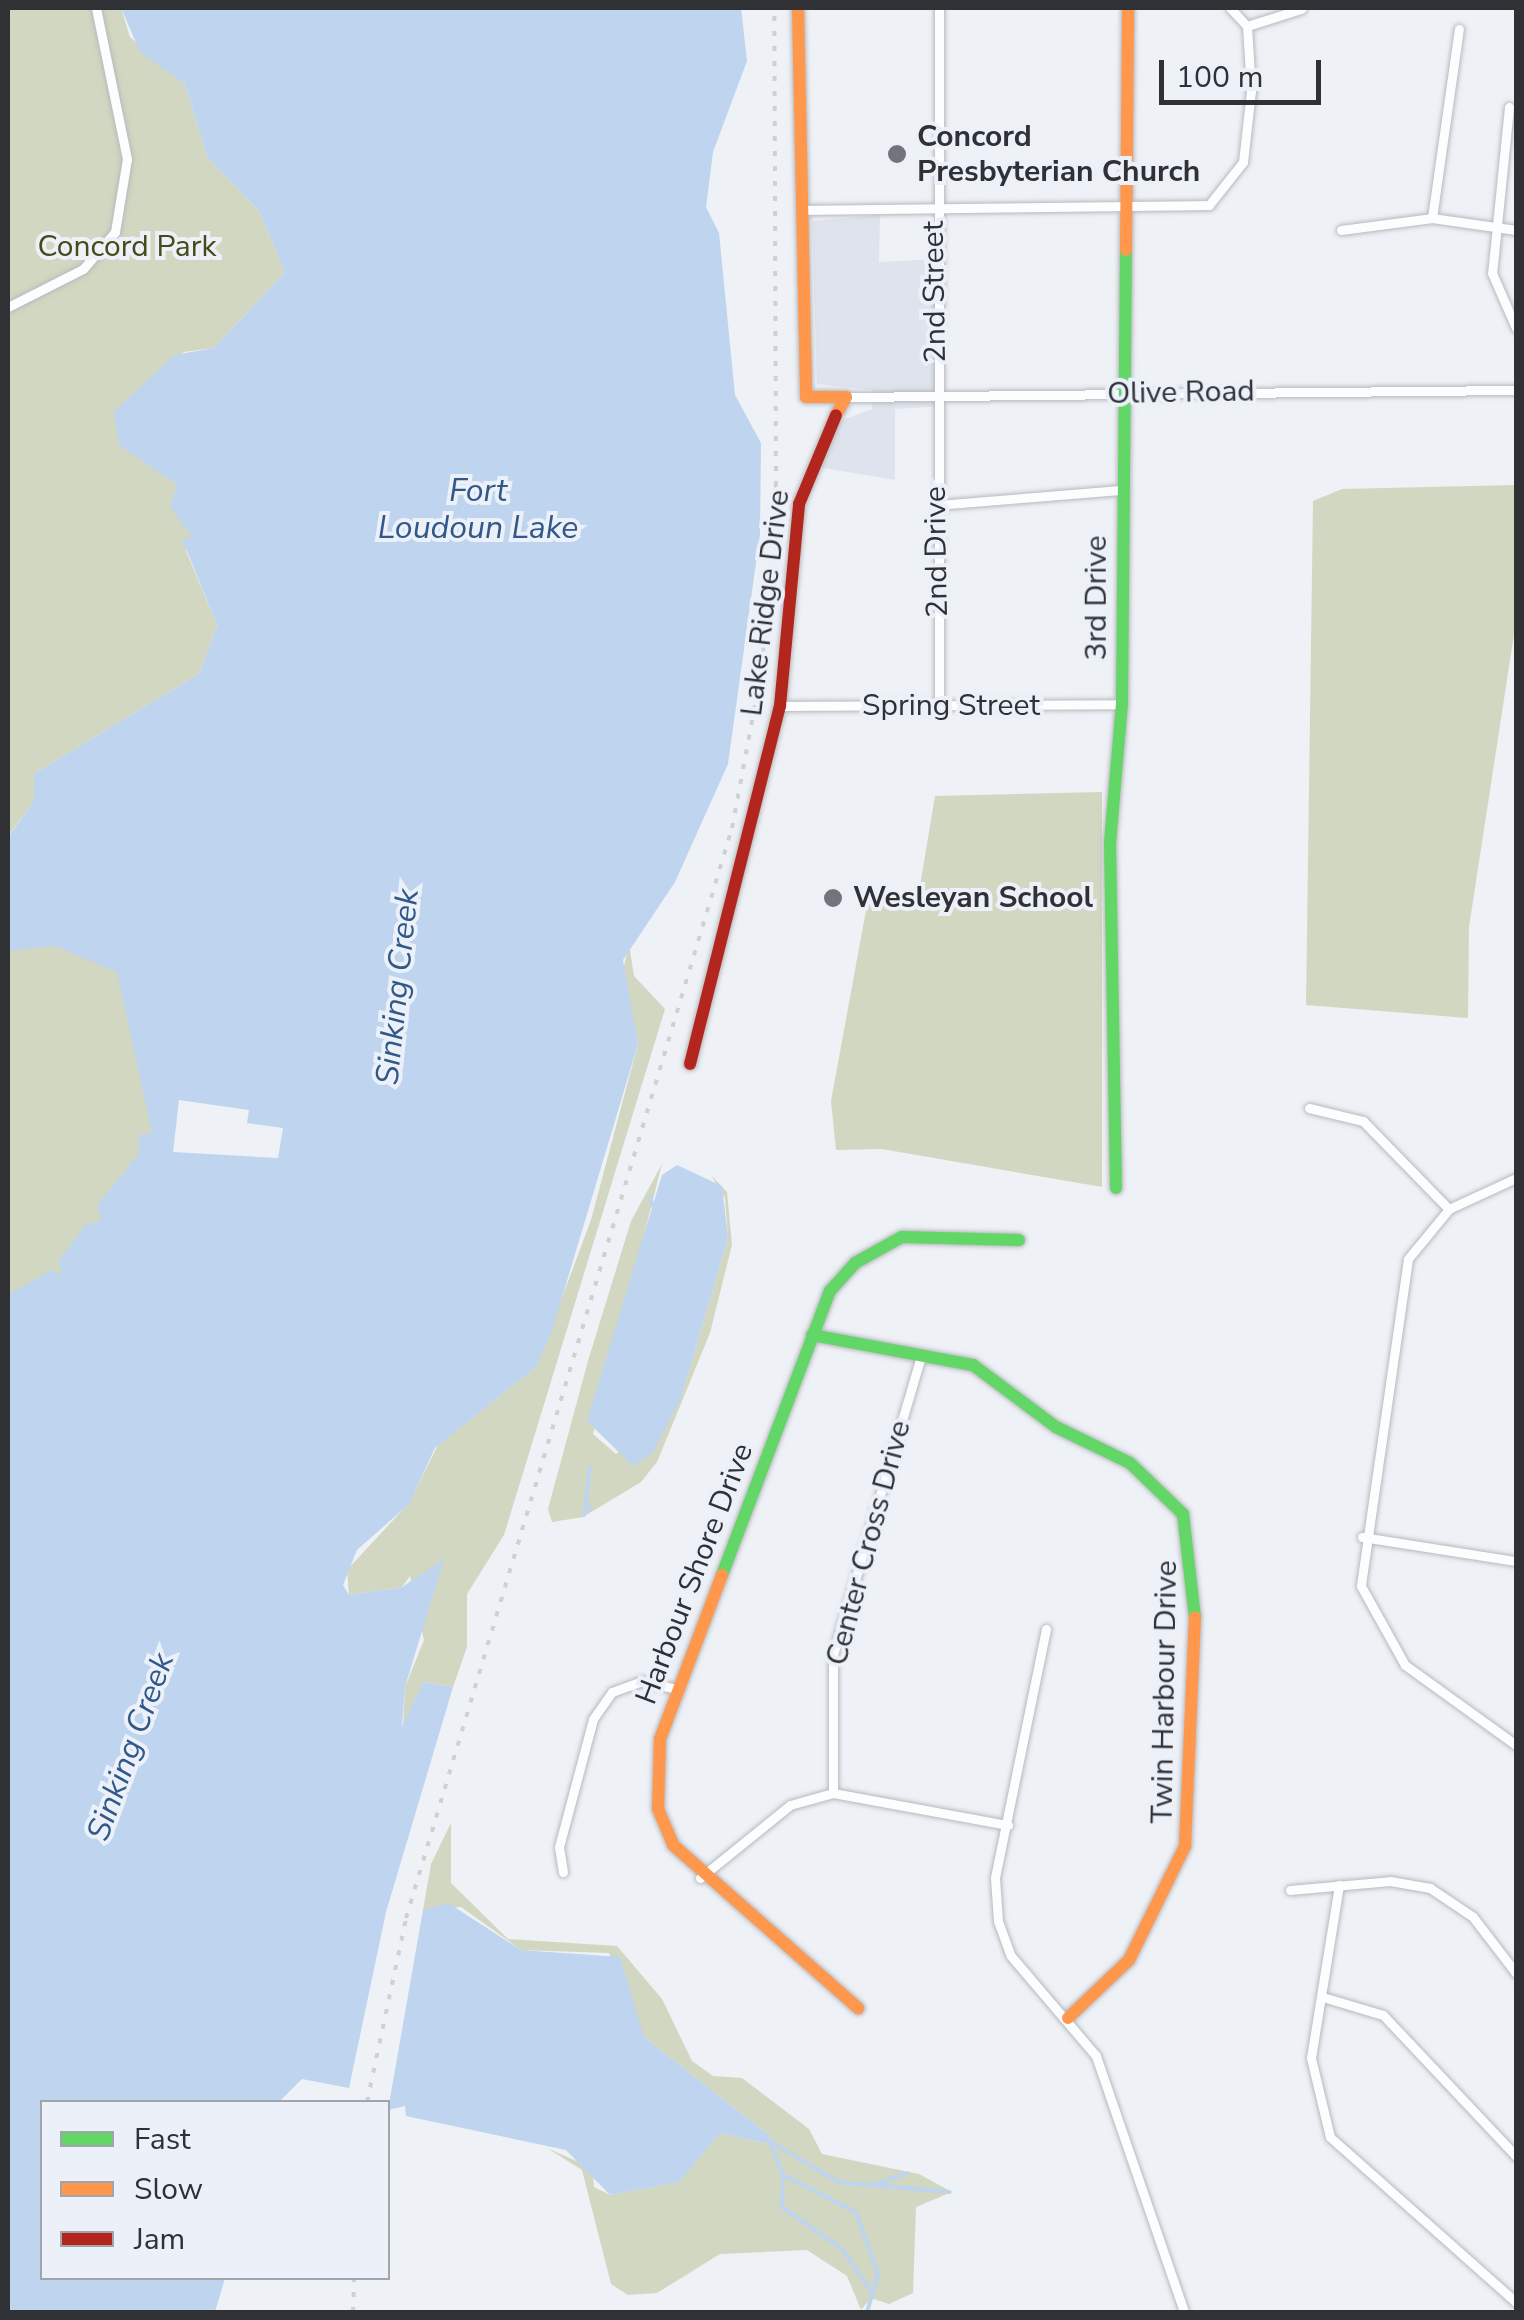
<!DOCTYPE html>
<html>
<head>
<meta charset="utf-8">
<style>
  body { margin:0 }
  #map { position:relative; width:1524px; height:2320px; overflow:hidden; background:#eef1f6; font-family:"Nunito Sans",sans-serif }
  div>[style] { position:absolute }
  .built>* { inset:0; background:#dee3ed }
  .green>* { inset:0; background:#d2d7c1 }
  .water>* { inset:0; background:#bed4ef }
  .pier>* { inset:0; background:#eef1f6 }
  .stream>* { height:4px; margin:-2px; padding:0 2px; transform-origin:2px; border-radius:2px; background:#bed4ef }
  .roads { filter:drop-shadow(0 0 2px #b8b9bd) drop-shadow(0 0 2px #b8b9bd) }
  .street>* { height:9px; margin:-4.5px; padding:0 4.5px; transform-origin:4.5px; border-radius:4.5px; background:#fcfdfe }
  .fast>* { height:12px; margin:-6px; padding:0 6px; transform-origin:6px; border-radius:6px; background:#63d668 }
  .slow>* { height:12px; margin:-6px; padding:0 6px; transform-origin:6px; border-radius:6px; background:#ff974d }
  .jam>* { height:12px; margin:-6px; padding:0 6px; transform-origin:6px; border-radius:6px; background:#b3261e }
  .rail>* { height:4px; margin-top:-2px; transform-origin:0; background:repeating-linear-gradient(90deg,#cfd0d1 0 5px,transparent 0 15px) }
  .dots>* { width:28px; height:28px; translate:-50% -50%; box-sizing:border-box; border:5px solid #ebf0f9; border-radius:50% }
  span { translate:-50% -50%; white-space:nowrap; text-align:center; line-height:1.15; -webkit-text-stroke:8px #ebf0f9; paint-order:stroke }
  .poi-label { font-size:30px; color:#2f3135; font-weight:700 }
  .left { translate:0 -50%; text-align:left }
  .park-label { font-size:30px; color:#454a17 }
  .street-label { font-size:30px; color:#2f3135 }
  .water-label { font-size:32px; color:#315888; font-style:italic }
  .frame { position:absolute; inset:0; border:10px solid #2f3135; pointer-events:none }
  .legend { position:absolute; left:40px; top:2100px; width:350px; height:180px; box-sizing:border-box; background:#ebf0f9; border:2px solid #a0a4ab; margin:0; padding:12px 18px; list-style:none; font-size:30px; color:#2f3135 }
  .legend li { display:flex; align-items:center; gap:20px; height:50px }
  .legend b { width:50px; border:2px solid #a0a4ab }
  .scale { position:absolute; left:1159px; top:60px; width:162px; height:45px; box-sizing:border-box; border:5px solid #2f3135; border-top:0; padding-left:12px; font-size:30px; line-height:35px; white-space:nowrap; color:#2f3135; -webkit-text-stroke:8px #ebf0f9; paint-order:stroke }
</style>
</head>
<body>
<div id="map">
  <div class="built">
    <div style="clip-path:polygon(880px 215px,879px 262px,939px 259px,943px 406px,895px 409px,895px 480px,812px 466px,835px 423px,872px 409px,873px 390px,817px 384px,812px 221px)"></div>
  </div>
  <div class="green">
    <div style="clip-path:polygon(8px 8px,121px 8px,130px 37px,185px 84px,208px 158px,259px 211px,285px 272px,214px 348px,184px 352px,114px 413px,177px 485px,177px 510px,193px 538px,186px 551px,217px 625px,200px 673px,34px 774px,35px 800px,8px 836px)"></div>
    <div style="clip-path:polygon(1516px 485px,1516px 621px,1469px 927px,1468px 1018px,1306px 1005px,1313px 501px,1342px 489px)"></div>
    <div style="clip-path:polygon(1102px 792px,1102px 1187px,882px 1149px,836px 1150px,831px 1101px,869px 894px,912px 895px,920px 886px,935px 796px)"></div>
    <div style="clip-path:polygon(40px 939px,110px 960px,134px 997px,156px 1140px,62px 1281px,8px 1311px,8px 945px)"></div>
    <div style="clip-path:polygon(629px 945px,634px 976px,665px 1009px,504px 1535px,467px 1594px,467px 1647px,453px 1687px,423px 1682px,403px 1728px,405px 1687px,424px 1640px,410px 1576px,402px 1587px,349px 1595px,347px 1570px,409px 1503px,438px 1445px,536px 1367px,591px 1220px,638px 1044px,623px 970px)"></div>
    <div style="clip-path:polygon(662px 1164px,593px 1434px,616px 1454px,681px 1398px,728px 1238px,725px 1198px,711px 1175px,727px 1192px,732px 1245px,710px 1333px,657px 1462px,641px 1482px,583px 1517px,552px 1522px,548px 1509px,588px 1361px,631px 1221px)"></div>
    <div style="clip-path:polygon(451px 1823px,451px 1883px,508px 1939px,617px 1946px,662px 1999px,692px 2061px,713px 2076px,742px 2078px,809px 2129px,822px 2154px,919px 2174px,952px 2192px,916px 2207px,913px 2293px,889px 2304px,871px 2298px,861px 2310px,847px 2276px,807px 2250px,720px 2254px,657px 2293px,628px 2295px,611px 2284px,582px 2170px,547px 2148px,592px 2168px,594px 2187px,610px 2195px,678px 2182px,720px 2133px,765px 2143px,770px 2136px,644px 2037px,609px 1953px,521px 1950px,461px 1907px,423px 1910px,431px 1864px)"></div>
  </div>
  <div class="water">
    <div style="clip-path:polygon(121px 8px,741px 8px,747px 61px,713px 152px,706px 207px,719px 233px,735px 395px,761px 443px,760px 534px,728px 764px,675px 882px,623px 960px,638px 1044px,552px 1331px,536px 1367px,435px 1448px,409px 1504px,357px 1550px,343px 1585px,349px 1595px,402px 1587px,444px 1559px,405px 1687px,402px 1727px,423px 1682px,453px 1687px,386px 1912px,349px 2088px,302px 2079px,279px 2102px,42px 2102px,42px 2278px,225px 2278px,215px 2312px,8px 2312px,8px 1295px,51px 1270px,62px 1275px,59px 1261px,85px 1225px,101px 1221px,97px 1205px,139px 1154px,139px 1135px,152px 1133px,117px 972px,55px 946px,8px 951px,8px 837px,34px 801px,34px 774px,200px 673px,217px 625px,182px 539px,192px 537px,170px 507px,177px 485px,119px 445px,114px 412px,174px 355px,214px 348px,285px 272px,259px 211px,208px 158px,185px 84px,140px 52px)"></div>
    <div style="clip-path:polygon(677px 1165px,722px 1186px,728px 1238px,681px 1398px,653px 1452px,633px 1466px,587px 1421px,662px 1175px)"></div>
    <div style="clip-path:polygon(448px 1903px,521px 1950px,620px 1957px,644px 2037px,770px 2136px,765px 2143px,720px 2133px,679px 2182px,610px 2195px,566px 2150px,406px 2116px,405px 2106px,388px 2110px,423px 1910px)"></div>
  </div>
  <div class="pier">
    <div style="clip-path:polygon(179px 1100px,249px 1110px,247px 1123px,283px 1128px,278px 1158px,173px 1152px)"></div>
  </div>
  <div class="stream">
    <div style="left:650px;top:1198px;width:14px;rotate:69deg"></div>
    <div style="left:585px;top:1500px;width:11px;rotate:63deg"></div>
    <div style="left:584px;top:1515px;width:48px;rotate:-82.9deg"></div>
    <div style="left:763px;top:2137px;width:87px;rotate:31deg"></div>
    <div style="left:838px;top:2182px;width:112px;rotate:5.1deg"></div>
    <div style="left:769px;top:2140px;width:38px;rotate:68deg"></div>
    <div style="left:783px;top:2175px;width:82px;rotate:26.9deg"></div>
    <div style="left:856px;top:2212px;width:66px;rotate:70.5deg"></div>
    <div style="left:878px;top:2274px;width:40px;rotate:106deg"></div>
    <div style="left:783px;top:2176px;width:31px;rotate:92deg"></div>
    <div style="left:782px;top:2207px;width:73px;rotate:35deg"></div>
    <div style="left:842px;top:2249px;width:49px;rotate:55deg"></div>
    <div style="left:873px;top:2185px;width:36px;rotate:-19deg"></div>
  </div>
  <div class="roads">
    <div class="street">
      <div style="left:939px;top:8px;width:699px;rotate:90deg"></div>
      <div style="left:1247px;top:26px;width:57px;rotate:-17.5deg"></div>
      <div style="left:1509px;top:107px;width:167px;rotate:95.8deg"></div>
      <div style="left:1492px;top:273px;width:60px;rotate:66.4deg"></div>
      <div style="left:802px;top:210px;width:407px;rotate:-0.7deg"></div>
      <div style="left:1209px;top:205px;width:55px;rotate:-51.7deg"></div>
      <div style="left:1243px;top:162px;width:71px;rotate:-83.6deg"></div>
      <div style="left:1251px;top:91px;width:65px;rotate:-93.5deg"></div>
      <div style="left:1247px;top:26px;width:25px;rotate:-133deg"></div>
      <div style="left:1432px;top:218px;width:191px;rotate:-81.9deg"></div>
      <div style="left:1341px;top:230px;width:92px;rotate:-7.5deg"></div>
      <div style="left:1432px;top:218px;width:85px;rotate:8.1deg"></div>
      <div style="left:8px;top:307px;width:84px;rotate:-26.9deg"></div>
      <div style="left:83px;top:269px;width:49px;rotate:-49.1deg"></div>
      <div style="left:115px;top:232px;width:74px;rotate:-80.7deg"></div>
      <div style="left:127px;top:159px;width:154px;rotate:-101.6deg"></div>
      <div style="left:846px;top:397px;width:670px;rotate:-0.6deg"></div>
      <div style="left:937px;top:505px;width:185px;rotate:-4.7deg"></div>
      <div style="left:780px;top:706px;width:342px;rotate:-0.3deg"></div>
      <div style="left:1309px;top:1108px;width:56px;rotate:13.5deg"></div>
      <div style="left:1363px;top:1121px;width:123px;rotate:45.7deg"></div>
      <div style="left:1516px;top:1178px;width:74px;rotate:155.2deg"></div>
      <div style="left:1449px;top:1209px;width:65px;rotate:129.4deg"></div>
      <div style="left:1408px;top:1259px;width:330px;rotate:98.2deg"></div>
      <div style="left:1361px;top:1586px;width:90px;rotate:60.9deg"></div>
      <div style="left:1405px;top:1665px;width:137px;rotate:35.8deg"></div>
      <div style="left:1362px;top:1537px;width:156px;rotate:8.9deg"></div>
      <div style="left:1046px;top:1629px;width:254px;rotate:101.6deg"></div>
      <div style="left:995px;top:1878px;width:43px;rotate:86deg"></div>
      <div style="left:998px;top:1921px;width:37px;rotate:70deg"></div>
      <div style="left:1011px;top:1956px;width:131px;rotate:49.6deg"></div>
      <div style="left:1096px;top:2056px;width:271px;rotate:71deg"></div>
      <div style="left:833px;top:1793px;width:138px;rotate:-90deg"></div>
      <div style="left:833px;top:1655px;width:312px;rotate:-73.6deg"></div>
      <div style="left:563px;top:1872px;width:25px;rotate:-99deg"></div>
      <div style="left:559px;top:1847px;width:132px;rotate:-75.1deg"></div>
      <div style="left:593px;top:1719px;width:33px;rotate:-55deg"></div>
      <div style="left:612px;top:1692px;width:32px;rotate:-20deg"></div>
      <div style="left:642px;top:1681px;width:35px;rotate:13deg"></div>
      <div style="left:700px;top:1878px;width:116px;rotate:-39deg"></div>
      <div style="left:790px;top:1805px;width:45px;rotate:-15.6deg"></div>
      <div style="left:833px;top:1793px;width:178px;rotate:10.4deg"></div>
      <div style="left:1339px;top:1885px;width:175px;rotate:99.2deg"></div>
      <div style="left:1311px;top:2058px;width:81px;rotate:76.5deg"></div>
      <div style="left:1330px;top:2137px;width:249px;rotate:41.6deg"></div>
      <div style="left:1290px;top:1890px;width:100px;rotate:-5.1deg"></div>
      <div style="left:1390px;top:1881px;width:41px;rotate:9.9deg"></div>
      <div style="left:1430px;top:1888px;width:52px;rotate:34deg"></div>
      <div style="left:1473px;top:1917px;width:71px;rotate:52.5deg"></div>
      <div style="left:1326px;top:1998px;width:59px;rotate:16.6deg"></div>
      <div style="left:1383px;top:2015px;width:194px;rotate:46.7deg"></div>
    </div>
    <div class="fast">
      <div style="left:1116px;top:1188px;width:345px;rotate:-91deg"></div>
      <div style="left:1110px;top:843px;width:140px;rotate:-85.1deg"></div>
      <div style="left:1122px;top:704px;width:454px;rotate:-89.5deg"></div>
      <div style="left:812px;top:1335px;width:164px;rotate:10.6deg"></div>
      <div style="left:973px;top:1365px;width:104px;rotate:36.8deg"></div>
      <div style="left:1056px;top:1427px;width:82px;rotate:25.9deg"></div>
      <div style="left:1130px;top:1463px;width:74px;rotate:43.9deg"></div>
      <div style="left:1183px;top:1514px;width:104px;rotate:83.4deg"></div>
      <div style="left:722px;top:1575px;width:304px;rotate:-69.2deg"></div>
      <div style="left:830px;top:1291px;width:38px;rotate:-48deg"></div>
      <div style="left:855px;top:1263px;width:54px;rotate:-29deg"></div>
      <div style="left:902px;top:1237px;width:117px;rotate:1.5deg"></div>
    </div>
    <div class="slow">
      <div style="left:798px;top:8px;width:389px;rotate:88.8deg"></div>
      <div style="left:806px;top:397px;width:40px"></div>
      <div style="left:846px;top:397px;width:21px;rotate:119deg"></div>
      <div style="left:1126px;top:250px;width:242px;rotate:-89.5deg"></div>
      <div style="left:722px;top:1575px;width:175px;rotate:110.7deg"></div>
      <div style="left:660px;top:1739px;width:70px;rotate:91.6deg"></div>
      <div style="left:658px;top:1809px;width:39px;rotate:67deg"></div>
      <div style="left:673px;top:1845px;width:247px;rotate:41.4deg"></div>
      <div style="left:1068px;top:2018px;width:84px;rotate:-43.6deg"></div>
      <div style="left:1129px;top:1960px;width:127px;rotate:-63.8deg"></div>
      <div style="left:1185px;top:1846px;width:229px;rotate:-87.5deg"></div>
    </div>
    <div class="jam">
      <div style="left:690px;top:1064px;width:369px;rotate:-75.9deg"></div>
      <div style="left:780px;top:706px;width:203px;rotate:-84.6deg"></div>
      <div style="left:799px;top:504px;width:96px;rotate:-67.4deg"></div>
    </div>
  </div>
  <div class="rail">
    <div style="left:367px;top:2102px;width:188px;rotate:-78deg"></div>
    <div style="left:406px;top:1918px;width:1138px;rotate:-73.35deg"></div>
    <div style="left:732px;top:828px;width:164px;rotate:-79.4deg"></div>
    <div style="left:762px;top:667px;width:182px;rotate:-85.6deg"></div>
    <div style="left:776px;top:486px;width:478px;rotate:-90.2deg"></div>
    <div style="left:353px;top:2312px;width:34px;rotate:-88deg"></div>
  </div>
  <div class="dots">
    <div style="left:897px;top:154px;background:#727479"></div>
    <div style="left:833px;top:898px;background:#727479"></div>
  </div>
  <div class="poi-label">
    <span class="left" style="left:917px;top:154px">Concord<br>Presbyterian Church</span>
    <span class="left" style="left:853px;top:898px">Wesleyan School</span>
  </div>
  <div class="park-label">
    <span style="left:127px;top:247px">Concord Park</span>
  </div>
  <div class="street-label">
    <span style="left:935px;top:292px;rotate:-91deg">2nd Street</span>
    <span style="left:1181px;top:393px;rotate:-1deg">Olive Road</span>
    <span style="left:937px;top:552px;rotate:-91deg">2nd Drive</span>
    <span style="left:1097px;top:598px;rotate:-90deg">3rd Drive</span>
    <span style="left:766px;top:603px;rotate:-83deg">Lake Ridge Drive</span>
    <span style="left:951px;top:706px">Spring Street</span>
    <span style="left:869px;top:1543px;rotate:-75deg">Center Cross Drive</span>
    <span style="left:695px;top:1574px;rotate:-69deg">Harbour Shore Drive</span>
    <span style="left:1165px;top:1692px;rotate:-89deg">Twin Harbour Drive</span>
  </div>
  <div class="water-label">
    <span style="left:478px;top:510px">Fort<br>Loudoun Lake</span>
    <span style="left:398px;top:987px;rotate:-84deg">Sinking Creek</span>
    <span style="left:131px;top:1747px;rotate:-70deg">Sinking Creek</span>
  </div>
  <div class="frame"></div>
  <ul class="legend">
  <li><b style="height:12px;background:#63d668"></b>Fast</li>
  <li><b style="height:12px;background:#ff974d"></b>Slow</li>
  <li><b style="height:12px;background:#b3261e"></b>Jam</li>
  </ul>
  <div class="scale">100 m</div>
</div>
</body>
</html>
